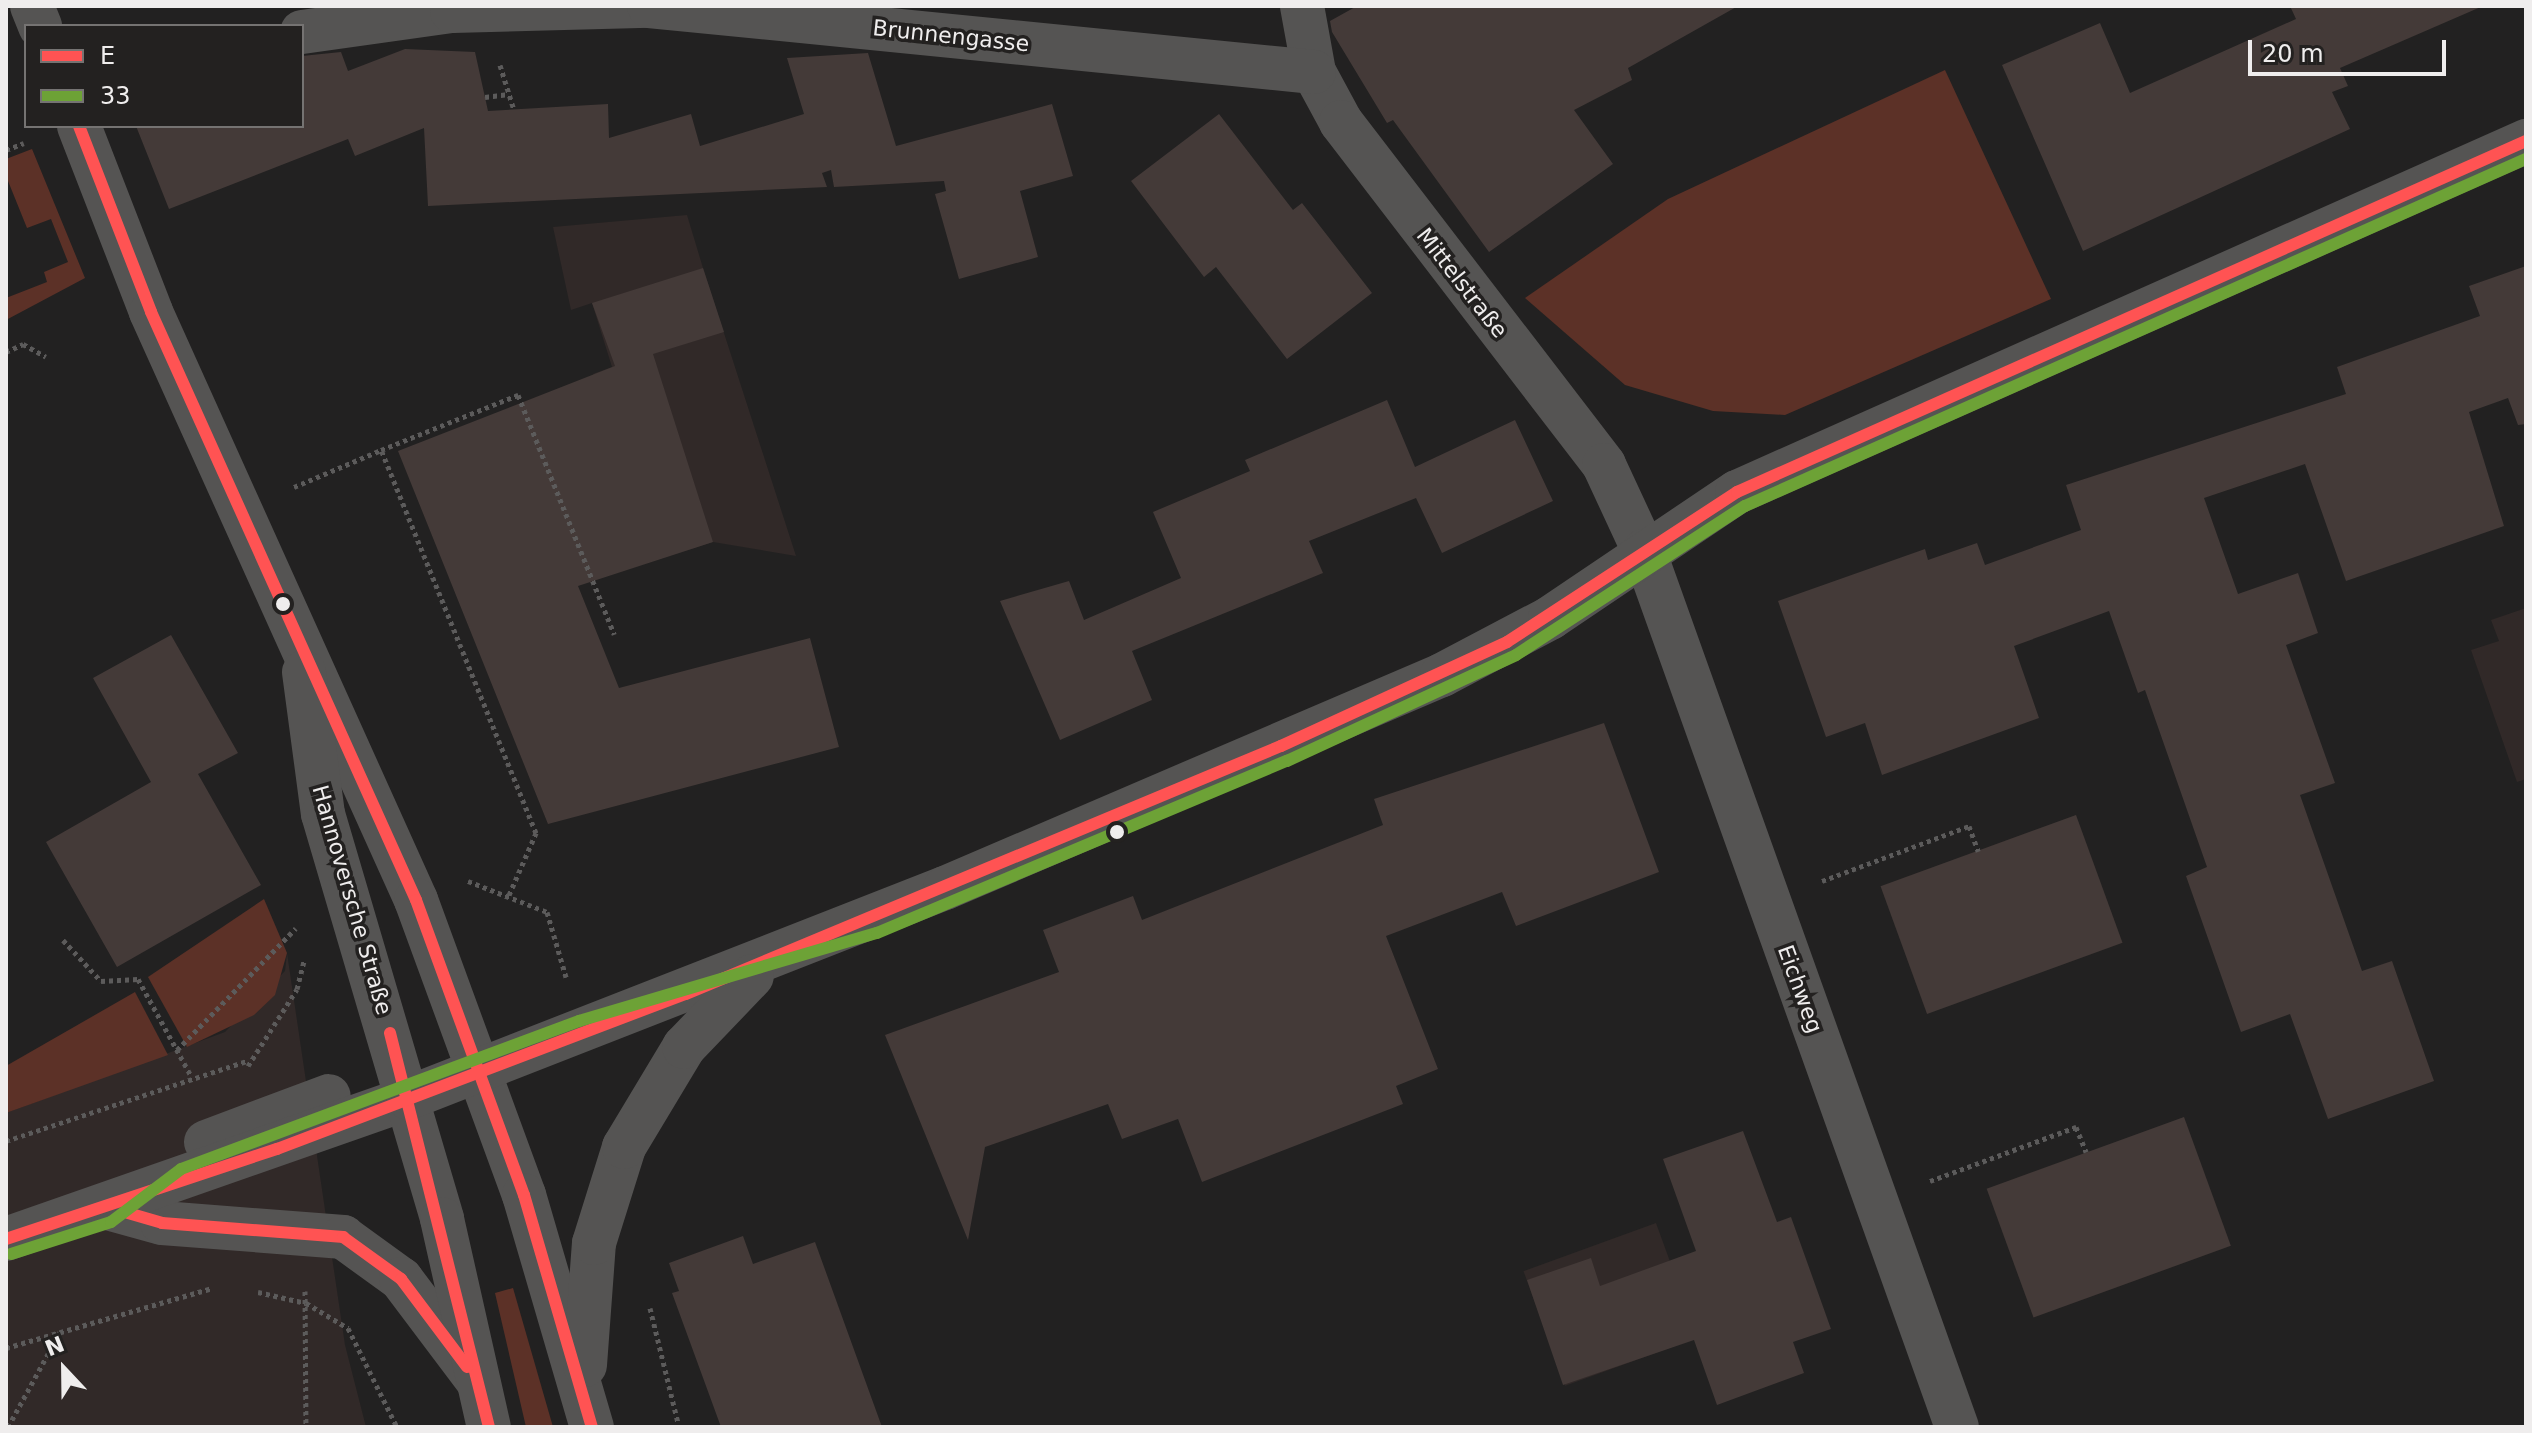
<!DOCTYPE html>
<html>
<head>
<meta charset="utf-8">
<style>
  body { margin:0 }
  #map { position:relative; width:2532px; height:1433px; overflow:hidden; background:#222121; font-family:"DejaVu Sans",sans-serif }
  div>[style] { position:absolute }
  .built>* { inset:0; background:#312928; transform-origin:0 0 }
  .green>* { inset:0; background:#5c3127 }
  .building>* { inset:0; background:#443a38; transform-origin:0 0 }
  .path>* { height:5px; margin-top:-2.5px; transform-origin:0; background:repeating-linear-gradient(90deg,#5c5b5b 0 4px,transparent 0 8px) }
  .minor>* { height:44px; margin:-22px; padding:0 22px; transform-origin:22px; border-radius:22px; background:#555453 }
  .tertiary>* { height:44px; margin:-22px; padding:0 22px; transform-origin:22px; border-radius:22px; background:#555453 }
  .bus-1>* { height:12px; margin:-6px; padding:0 6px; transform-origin:6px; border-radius:6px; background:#ff5353 }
  .bus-2>* { height:12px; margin:-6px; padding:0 6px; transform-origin:6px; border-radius:6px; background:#6da236 }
  .dots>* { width:22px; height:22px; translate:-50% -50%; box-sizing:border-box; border:4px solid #232120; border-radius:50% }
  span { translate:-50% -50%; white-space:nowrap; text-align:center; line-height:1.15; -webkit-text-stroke:7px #232120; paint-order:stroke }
  .street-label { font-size:22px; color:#efeded }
  .frame { position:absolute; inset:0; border:8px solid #efeded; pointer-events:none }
  .legend { position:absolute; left:24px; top:24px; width:280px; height:104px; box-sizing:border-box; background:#232120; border:2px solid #757372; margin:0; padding:10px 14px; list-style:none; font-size:24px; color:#efeded }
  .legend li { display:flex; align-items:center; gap:16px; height:40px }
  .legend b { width:40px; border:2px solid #757372 }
  .north { position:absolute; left:24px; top:1329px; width:80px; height:80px; -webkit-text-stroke:6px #232120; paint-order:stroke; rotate:338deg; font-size:22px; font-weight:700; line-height:32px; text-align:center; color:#efeded }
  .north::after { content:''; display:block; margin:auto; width:28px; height:36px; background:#efeded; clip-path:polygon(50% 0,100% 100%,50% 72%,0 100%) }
  .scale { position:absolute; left:2248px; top:40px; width:198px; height:36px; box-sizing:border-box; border:4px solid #efeded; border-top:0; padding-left:10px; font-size:24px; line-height:28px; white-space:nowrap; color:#efeded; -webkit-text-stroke:6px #232120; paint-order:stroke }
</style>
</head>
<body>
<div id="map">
  <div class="built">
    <div style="clip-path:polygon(687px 215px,703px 268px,796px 556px,713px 542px,653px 561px,593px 374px,612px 367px,592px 303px,571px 310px,553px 227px)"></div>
    <div style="clip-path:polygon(2526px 608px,2526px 779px,2517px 782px,2471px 650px,2499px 641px,2491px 620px)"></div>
    <div style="clip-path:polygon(287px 953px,345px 1345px,366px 1427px,6px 1427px,6px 1113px,225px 1032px,285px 971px)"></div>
    <div style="left:1656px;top:1223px;width:122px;height:141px;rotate:70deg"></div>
  </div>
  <div class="green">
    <div style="clip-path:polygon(1945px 70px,2051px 299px,1785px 415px,1713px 411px,1625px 385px,1525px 298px,1668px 199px)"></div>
    <div style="clip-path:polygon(32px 149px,85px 278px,6px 320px,6px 298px,47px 282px,44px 272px,68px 262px,51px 219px,27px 228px,6px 176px,6px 159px)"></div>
    <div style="clip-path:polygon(264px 899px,287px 953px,275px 995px,254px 1015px,187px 1047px,148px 977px)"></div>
    <div style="clip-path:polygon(135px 992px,168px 1055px,6px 1113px,6px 1066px)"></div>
    <div style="clip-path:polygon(513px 1288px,553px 1427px,526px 1427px,495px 1293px)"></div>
  </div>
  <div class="building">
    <div style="clip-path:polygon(1357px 6px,1738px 6px,1628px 68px,1632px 80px,1574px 110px,1613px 164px,1489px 252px,1393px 120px,1387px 123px,1332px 32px,1330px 21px)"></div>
    <div style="clip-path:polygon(2290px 6px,2483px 6px,2340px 68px,2348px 86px,2332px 92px,2350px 129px,2083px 251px,2002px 65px,2100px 23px,2130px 93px,2296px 19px)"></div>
    <div style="clip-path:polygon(405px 49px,475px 52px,488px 111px,608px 104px,609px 138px,691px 114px,700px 146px,804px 114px,787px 58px,868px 53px,896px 146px,1052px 104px,1073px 176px,1020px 191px,1038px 257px,959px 279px,935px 194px,946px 191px,944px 181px,834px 187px,831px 170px,822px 173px,827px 187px,428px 206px,424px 128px,355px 156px,348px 139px,169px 209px,136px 126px,302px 126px,302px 56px,341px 52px,348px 71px)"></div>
    <div style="clip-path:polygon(1219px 114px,1293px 210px,1302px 203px,1372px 293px,1287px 359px,1216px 267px,1204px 277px,1131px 181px)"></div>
    <div style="clip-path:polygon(2526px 266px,2526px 424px,2518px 425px,2508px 398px,2469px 412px,2504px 526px,2346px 581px,2305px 464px,2204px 498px,2238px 594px,2298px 573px,2318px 633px,2286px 645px,2335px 783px,2300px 795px,2362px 971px,2392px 961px,2434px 1081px,2328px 1119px,2290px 1014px,2241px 1032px,2186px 876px,2207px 867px,2145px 690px,2138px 693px,2109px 611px,2014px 646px,2039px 718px,1882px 775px,1865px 723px,1826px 737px,1778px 601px,1925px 549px,1928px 560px,1977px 543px,1985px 565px,2081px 530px,2066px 485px,2346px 394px,2337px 367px,2480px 316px,2469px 286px)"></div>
    <div style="clip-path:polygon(703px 268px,724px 332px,653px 354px,713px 542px,578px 586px,619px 688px,810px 638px,839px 747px,548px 824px,398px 451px,615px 366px,592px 303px)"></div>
    <div style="clip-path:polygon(1387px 400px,1415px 467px,1515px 420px,1553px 501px,1442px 553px,1416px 498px,1309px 541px,1323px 573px,1132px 651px,1152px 700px,1060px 740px,1000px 601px,1069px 581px,1084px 620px,1181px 578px,1153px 512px,1250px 471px,1245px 460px)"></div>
    <div style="clip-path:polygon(171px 635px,238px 753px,198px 774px,261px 885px,117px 967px,46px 842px,151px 782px,93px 678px)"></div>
    <div style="clip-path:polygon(1604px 723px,1659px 872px,1516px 926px,1502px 892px,1386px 936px,1438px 1069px,1396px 1086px,1403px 1104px,1202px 1182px,1178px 1119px,1122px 1139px,1108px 1104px,985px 1147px,968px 1240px,885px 1035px,1059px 972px,1043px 930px,1133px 896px,1142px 920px,1383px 825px,1374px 799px)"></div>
    <div style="left:2076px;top:815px;width:136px;height:208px;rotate:70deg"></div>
    <div style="left:2184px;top:1117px;width:137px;height:210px;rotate:70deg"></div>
    <div style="clip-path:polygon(1743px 1131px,1777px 1222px,1791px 1217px,1831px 1329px,1793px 1342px,1804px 1373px,1717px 1405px,1694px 1340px,1563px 1385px,1527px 1280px,1591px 1258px,1600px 1286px,1696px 1251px,1663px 1159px)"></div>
    <div style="clip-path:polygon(743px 1236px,753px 1264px,815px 1242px,882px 1427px,721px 1427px,672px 1293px,679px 1291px,669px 1263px)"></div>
  </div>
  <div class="path">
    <div style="left:500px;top:65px;width:47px;rotate:72.7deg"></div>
    <div style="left:485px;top:97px;width:24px;rotate:-7deg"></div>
    <div style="left:6px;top:150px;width:19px;rotate:-21deg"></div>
    <div style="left:6px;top:352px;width:19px;rotate:-25deg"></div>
    <div style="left:23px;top:344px;width:26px;rotate:29deg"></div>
    <div style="left:294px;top:487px;width:95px;rotate:-23deg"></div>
    <div style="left:468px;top:881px;width:85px;rotate:21.4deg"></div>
    <div style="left:547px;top:912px;width:68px;rotate:73.7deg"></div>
    <div style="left:1822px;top:881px;width:157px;rotate:-20.5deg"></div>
    <div style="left:1969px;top:826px;width:27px;rotate:70deg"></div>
    <div style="left:509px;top:895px;width:68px;rotate:-66.5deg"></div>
    <div style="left:536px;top:833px;width:413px;rotate:-112deg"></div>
    <div style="left:381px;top:450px;width:148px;rotate:-21.9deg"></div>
    <div style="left:518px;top:395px;width:258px;rotate:68.1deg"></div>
    <div style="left:63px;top:940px;width:56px;rotate:47.2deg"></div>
    <div style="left:101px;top:981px;width:37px;rotate:-3deg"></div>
    <div style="left:138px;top:979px;width:111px;rotate:61.3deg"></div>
    <div style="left:177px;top:1050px;width:170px;rotate:-45.7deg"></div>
    <div style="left:248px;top:1066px;width:91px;rotate:-57.5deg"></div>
    <div style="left:297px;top:989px;width:29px;rotate:-76deg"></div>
    <div style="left:6px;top:1141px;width:254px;rotate:-18.4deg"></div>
    <div style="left:1930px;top:1181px;width:156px;rotate:-20.3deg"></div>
    <div style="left:2076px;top:1127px;width:27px;rotate:68deg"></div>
    <div style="left:305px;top:1291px;width:136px;rotate:89.6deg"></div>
    <div style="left:258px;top:1292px;width:49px;rotate:12.9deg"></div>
    <div style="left:306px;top:1303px;width:49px;rotate:30.8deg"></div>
    <div style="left:348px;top:1328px;width:110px;rotate:63.7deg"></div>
    <div style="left:650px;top:1308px;width:122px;rotate:76.3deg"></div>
    <div style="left:6px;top:1348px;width:215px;rotate:-16.2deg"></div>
    <div style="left:8px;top:1427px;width:111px;rotate:-61.3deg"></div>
  </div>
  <div class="minor">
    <div style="left:1302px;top:6px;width:67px;rotate:79.7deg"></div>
    <div style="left:1314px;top:72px;width:57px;rotate:61.6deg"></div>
    <div style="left:1341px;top:122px;width:432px;rotate:52.5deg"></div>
    <div style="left:1604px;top:465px;width:95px;rotate:65.1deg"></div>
    <div style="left:1644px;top:551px;width:930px;rotate:70.34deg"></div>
    <div style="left:302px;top:32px;width:151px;rotate:-8deg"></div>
    <div style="left:452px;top:11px;width:197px;rotate:-1.5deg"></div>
    <div style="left:649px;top:6px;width:668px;rotate:5.67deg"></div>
    <div style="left:206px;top:1142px;width:131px;rotate:-20.5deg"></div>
    <div style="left:104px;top:1207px;width:60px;rotate:15.4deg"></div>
    <div style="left:162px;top:1223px;width:182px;rotate:4.4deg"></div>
    <div style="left:343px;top:1237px;width:72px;rotate:35.9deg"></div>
    <div style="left:401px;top:1279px;width:128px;rotate:53deg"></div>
    <div style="left:6px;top:1239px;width:426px;rotate:-19.3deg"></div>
  </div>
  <div class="tertiary">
    <div style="left:32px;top:6px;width:22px;rotate:68deg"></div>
    <div style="left:79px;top:126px;width:199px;rotate:68.8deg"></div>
    <div style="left:151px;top:312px;width:645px;rotate:65.74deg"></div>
    <div style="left:416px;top:900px;width:314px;rotate:69.9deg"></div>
    <div style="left:524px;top:1195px;width:242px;rotate:73.7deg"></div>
    <div style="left:304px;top:672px;width:143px;rotate:82.4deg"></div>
    <div style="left:323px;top:814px;width:422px;rotate:73.6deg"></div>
    <div style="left:442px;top:1219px;width:213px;rotate:77.3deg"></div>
    <div style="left:408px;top:1098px;width:577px;rotate:-21.36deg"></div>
    <div style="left:945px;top:888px;width:541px;rotate:-23.2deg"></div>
    <div style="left:1442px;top:675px;width:122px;rotate:-27.8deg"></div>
    <div style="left:1550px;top:618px;width:225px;rotate:-34deg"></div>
    <div style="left:1737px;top:492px;width:864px;rotate:-23.98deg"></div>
    <div style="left:585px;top:1365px;width:122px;rotate:-85.8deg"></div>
    <div style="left:594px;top:1243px;width:101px;rotate:-72.6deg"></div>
    <div style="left:624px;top:1147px;width:117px;rotate:-59deg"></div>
    <div style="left:684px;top:1047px;width:98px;rotate:-46.2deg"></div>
  </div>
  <div class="bus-1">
    <div style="left:79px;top:126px;width:199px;rotate:68.8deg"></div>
    <div style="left:151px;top:312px;width:645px;rotate:65.74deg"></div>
    <div style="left:416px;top:900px;width:314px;rotate:69.9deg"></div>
    <div style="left:524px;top:1195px;width:242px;rotate:73.7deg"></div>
    <div style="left:390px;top:1033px;width:406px;rotate:75.9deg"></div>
    <div style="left:128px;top:1213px;width:35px;rotate:16deg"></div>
    <div style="left:162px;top:1223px;width:182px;rotate:4.4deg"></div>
    <div style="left:343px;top:1237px;width:72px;rotate:35.9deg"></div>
    <div style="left:401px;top:1279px;width:110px;rotate:53.1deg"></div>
    <div style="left:6px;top:1239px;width:286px;rotate:-18.4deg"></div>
    <div style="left:277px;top:1149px;width:437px;rotate:-20.8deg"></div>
    <div style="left:686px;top:994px;width:645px;rotate:-22.63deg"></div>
    <div style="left:1281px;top:746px;width:249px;rotate:-24.7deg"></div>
    <div style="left:1507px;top:642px;width:275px;rotate:-33.1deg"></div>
    <div style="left:1737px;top:492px;width:864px;rotate:-23.98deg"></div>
  </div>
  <div class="bus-2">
    <div style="left:11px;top:1254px;width:105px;rotate:-17.7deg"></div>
    <div style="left:111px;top:1222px;width:88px;rotate:-37.1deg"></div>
    <div style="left:181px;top:1169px;width:425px;rotate:-20.4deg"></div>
    <div style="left:579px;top:1021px;width:311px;rotate:-16.5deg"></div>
    <div style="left:877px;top:933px;width:445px;rotate:-22.8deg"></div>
    <div style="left:1287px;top:761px;width:252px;rotate:-24.8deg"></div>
    <div style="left:1516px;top:655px;width:273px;rotate:-33.1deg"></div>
    <div style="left:1745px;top:506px;width:855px;rotate:-23.96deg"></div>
  </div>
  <div class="dots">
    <div style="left:283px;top:604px;background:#efeded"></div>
    <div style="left:1117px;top:832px;background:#efeded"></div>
  </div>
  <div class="street-label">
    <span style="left:951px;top:36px;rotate:6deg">Brunnengasse</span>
    <span style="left:1462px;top:283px;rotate:52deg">Mittelstraße</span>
    <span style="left:352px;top:900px;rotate:74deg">Hannoversche Straße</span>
    <span style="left:1800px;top:989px;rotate:70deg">Eichweg</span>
  </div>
  <div class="frame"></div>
  <ul class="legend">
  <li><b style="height:10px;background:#ff5353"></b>E</li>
  <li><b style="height:10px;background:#6da236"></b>33</li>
  </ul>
  <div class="north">N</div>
  <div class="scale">20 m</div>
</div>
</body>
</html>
